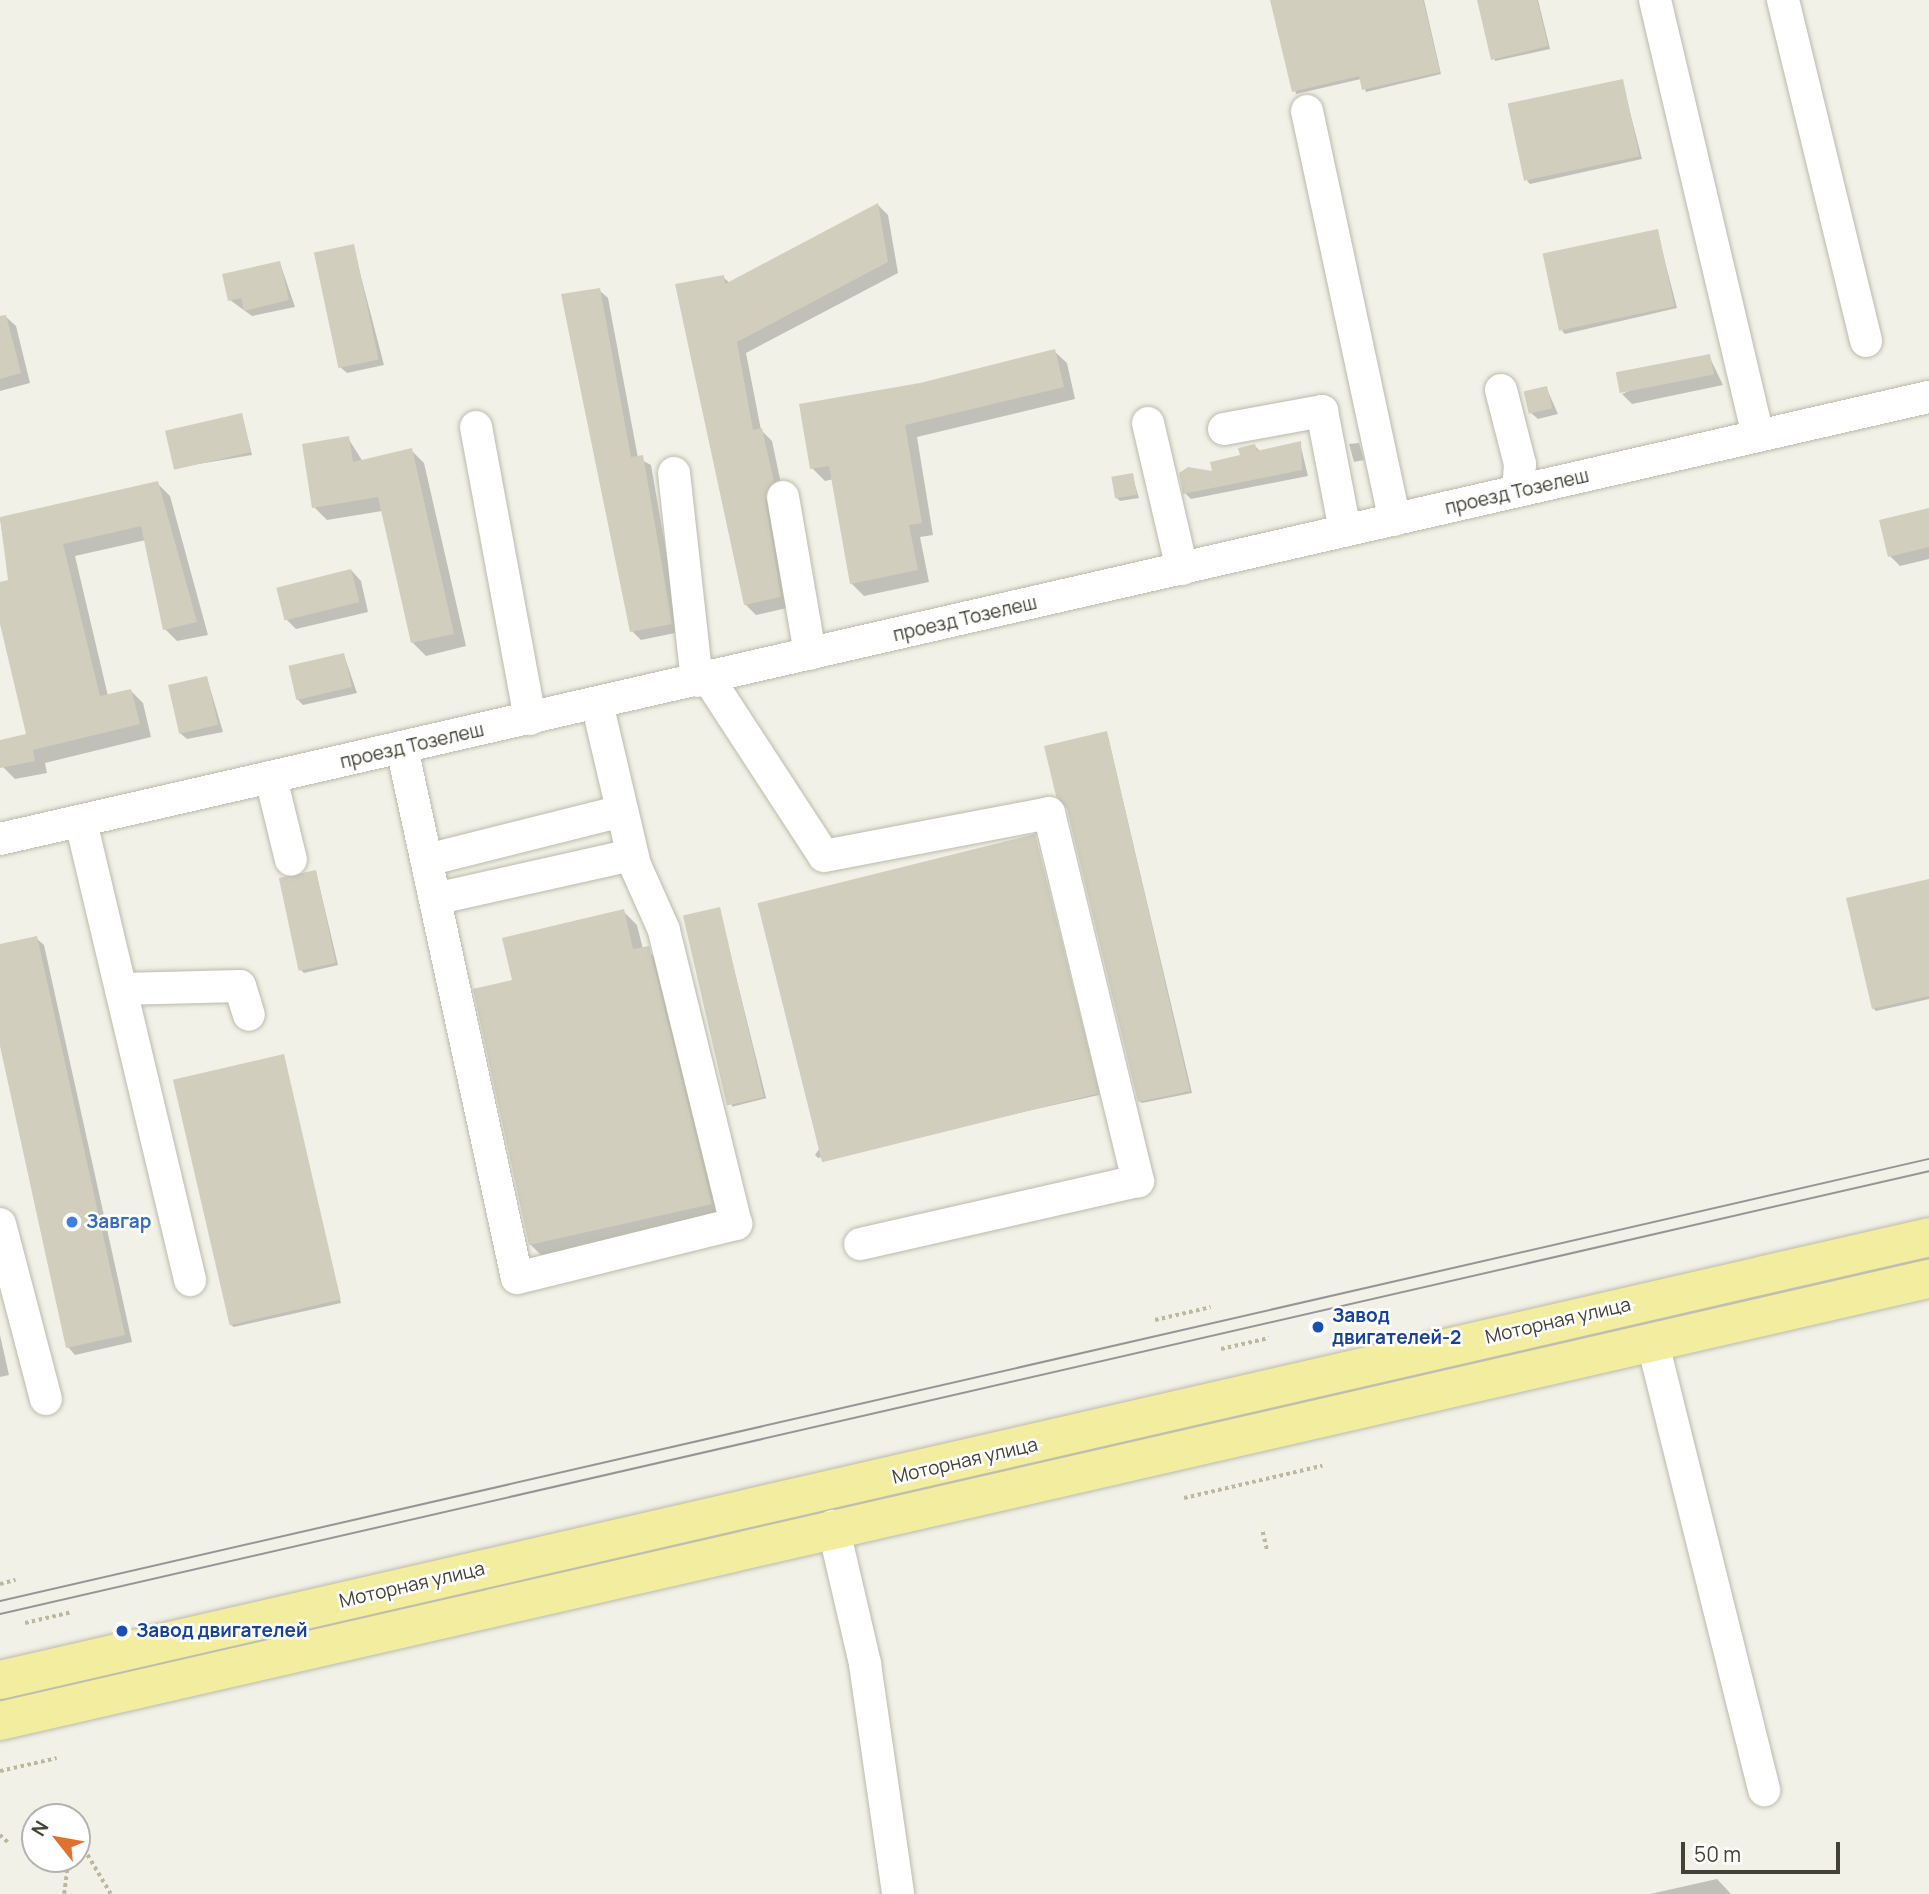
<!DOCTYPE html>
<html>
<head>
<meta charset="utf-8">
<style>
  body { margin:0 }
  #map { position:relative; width:1929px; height:1894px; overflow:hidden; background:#f1f1e7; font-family:Manrope,sans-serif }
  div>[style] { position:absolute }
  .shadow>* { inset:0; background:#0003; transform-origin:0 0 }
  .building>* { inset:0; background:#d2cebe; transform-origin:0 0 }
  .path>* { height:3.5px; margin-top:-1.75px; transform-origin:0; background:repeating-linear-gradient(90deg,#bcb89e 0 3.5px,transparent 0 7px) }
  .roads { filter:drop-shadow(0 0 2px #bcbaab) drop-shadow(0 0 2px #bcbaab) }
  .minor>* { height:32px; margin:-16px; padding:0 16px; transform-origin:16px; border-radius:16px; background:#fff }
  .major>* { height:38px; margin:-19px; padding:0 19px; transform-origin:19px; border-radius:19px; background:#f2ed9f }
  .tram>* { height:2px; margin:-1px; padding:0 1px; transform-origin:1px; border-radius:1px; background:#959595 }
  .dots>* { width:19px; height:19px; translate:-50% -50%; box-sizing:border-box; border:4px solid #fff; border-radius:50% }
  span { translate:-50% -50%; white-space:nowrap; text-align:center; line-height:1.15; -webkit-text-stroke:5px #fff; paint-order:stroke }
  .street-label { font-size:19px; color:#444237 }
  .shop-label { font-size:19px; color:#366cbe; font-weight:700 }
  .left { translate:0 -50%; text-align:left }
  .transit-label { font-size:19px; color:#164399; font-weight:700 }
  .north { position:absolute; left:21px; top:1803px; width:70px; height:70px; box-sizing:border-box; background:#fff; border:2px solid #b4b3af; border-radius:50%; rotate:301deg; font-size:19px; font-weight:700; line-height:28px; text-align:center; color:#444237 }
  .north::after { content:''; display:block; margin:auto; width:24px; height:32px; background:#e1712f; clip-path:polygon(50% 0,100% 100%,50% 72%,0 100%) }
  .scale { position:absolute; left:1681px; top:1842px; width:159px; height:32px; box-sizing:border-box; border:4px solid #444237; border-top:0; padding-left:9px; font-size:21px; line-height:24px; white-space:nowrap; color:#444237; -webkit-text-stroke:5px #fff; paint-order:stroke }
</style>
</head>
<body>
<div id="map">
  <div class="shadow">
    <div style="clip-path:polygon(1272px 0,1424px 0,1441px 74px,1366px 92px,1361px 79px,1296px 94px)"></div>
    <div style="clip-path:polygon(1479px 0,1538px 0,1550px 49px,1495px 61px)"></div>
    <div style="clip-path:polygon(1622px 81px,1642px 159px,1530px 184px,1527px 181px)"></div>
    <div style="clip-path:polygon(878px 205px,888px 215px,898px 273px,746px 353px,761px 430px,772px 441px,783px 493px,791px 607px,756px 615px,746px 605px,723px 277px,730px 283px)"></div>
    <div style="clip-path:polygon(1657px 231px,1677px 308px,1565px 334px,1562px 331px)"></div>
    <div style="clip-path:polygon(353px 246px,384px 365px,347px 373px,340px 367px)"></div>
    <div style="clip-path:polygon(280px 263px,295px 307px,252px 316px,230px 300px)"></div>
    <div style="clip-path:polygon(599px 290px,608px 298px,638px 458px,651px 465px,680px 632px,641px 640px,632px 631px)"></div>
    <div style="clip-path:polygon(5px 316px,16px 326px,30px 383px,0 391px,0 317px)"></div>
    <div style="clip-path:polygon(1054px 351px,1067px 363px,1075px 399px,917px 437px,933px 535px,920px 537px,929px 582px,864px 596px,851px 583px,834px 479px,825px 481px,812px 468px,920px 385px)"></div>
    <div style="clip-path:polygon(1709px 356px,1723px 385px,1632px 404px,1622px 394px)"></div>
    <div style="clip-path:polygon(1546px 387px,1558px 414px,1538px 419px,1531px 413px)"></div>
    <div style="clip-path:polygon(242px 415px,252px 455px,175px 468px)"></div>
    <div style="clip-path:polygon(348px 438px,363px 462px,411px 450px,424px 463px,466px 646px,426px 656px,413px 643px,382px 511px,327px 520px,314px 507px)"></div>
    <div style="clip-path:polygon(1300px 443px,1308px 476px,1191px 499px,1185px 493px,1255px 446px,1261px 452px)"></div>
    <div style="clip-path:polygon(1359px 443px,1364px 460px,1354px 462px,1349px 444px)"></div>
    <div style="clip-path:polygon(1132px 475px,1139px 498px,1120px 501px,1117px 498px)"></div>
    <div style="clip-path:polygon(157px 483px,170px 496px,208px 635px,177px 641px,165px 629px,146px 540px,75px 556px,108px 696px,131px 691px,143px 703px,151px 737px,45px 763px,47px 773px,15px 779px,3px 767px,0 741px,29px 736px,0 616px,0 584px,10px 581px,0 519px)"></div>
    <div style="clip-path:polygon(1929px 510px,1929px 559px,1900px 566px,1890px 556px)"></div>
    <div style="clip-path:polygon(351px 570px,361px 581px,368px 612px,296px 629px,286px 619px)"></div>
    <div style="clip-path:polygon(344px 655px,357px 693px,303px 705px,297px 699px)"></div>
    <div style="clip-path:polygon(207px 678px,223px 732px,187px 739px,180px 733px)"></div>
    <div style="clip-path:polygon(1107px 733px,1192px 1093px,1142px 1103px,1139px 1101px)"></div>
    <div style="clip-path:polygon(1035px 836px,1099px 1095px,818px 1158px,815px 1155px)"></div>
    <div style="clip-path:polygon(316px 872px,338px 965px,304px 973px,301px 970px)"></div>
    <div style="clip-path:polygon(1929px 880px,1929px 999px,1876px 1011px,1873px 1008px)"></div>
    <div style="left:719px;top:909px;width:195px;height:35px;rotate:76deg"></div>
    <div style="clip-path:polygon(623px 911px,637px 925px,643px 949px,662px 961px,725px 1218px,544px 1258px,530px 1244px,514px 981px)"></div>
    <div style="clip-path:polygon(36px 938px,44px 945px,132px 1342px,75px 1355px,68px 1347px,0 1040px,0 946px)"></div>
    <div style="clip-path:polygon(283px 1056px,341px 1303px,234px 1327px,231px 1325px)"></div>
    <div style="clip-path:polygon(0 1335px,9px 1375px,0 1377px)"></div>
    <div style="clip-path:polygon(1717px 1879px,1731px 1894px,1650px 1894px)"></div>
  </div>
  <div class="building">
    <div style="clip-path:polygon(1270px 0,1423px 0,1440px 72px,1362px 90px,1359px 76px,1292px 92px)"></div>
    <div style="clip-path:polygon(1477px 0,1537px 0,1548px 46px,1491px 60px)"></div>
    <div style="left:1623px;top:79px;width:79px;height:118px;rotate:78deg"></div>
    <div style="clip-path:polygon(878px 203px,888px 262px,737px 342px,753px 430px,762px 428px,774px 482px,765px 500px,781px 597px,744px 605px,675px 284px,724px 275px,725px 284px)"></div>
    <div style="left:1658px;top:229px;width:79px;height:118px;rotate:78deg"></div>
    <div style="left:354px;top:244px;width:118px;height:41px;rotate:78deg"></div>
    <div style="clip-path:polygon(280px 261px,289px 300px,244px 311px,241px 298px,228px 301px,222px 274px)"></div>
    <div style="clip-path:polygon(600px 288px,631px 457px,643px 455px,672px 624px,630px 632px,561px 294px)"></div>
    <div style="clip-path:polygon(6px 315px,21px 373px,0 379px,0 316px)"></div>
    <div style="clip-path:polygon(1055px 349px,1064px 387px,905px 425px,922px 523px,909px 525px,918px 570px,850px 584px,829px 466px,810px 469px,799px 404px,920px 383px)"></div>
    <div style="left:1710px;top:354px;width:21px;height:96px;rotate:79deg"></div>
    <div style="left:1547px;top:386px;width:23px;height:24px;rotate:77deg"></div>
    <div style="left:242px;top:413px;width:40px;height:79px;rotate:77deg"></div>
    <div style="clip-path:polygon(349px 436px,353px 462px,412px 448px,454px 634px,411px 643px,378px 497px,312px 508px,302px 444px)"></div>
    <div style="clip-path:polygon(1301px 441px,1302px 470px,1183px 494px,1179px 473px,1188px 467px,1212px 471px,1210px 462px,1240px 455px,1238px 448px,1255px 444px,1257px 451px)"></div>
    <div style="left:1133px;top:473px;width:22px;height:22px;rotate:80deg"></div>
    <div style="clip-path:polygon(158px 481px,197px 622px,163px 630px,141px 526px,63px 544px,100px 696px,131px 689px,140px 724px,33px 750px,35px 761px,0 768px,0 740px,26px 734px,0 624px,0 582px,8px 580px,0 517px)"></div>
    <div style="clip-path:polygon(1929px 508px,1929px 547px,1888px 557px,1879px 520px)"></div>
    <div style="left:351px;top:569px;width:34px;height:77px;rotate:76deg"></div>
    <div style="left:344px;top:653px;width:35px;height:57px;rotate:77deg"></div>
    <div style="left:207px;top:676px;width:50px;height:40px;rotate:77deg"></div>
    <div style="clip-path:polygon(1107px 731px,1190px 1091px,1138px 1102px,1067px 809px,1056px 796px,1044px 746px)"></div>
    <div style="left:1035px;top:834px;width:267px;height:286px;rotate:76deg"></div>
    <div style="left:316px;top:870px;width:95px;height:38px;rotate:78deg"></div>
    <div style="clip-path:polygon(1929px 879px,1929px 996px,1872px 1009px,1846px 898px)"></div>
    <div style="left:720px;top:907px;width:195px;height:38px;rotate:77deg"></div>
    <div style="clip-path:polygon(624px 909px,633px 949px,649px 946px,712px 1204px,529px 1245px,473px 989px,512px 980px,502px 938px)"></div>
    <div style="clip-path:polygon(37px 936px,125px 1335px,66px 1348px,0 1046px,0 944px)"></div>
    <div style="left:284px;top:1054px;width:252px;height:114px;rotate:77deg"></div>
  </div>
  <div class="path">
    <div style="left:1155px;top:1320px;width:57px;rotate:-13.1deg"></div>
    <div style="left:1221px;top:1349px;width:49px;rotate:-12.9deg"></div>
    <div style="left:1184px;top:1498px;width:142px;rotate:-13.1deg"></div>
    <div style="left:1263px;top:1532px;width:18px;rotate:77deg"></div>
    <div style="left:0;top:1584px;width:16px;rotate:-15deg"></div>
    <div style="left:25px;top:1623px;width:48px;rotate:-13.2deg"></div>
    <div style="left:0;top:1771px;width:58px;rotate:-12.8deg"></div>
    <div style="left:68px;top:1806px;width:11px;rotate:80deg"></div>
    <div style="left:0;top:1835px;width:12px;rotate:42deg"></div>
    <div style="left:77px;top:1837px;width:66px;rotate:59.2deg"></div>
    <div style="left:64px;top:1894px;width:35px;rotate:-83deg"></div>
  </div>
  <div class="roads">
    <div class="minor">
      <div style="left:1655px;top:0;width:448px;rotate:76.7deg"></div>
      <div style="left:1783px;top:0;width:351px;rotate:76.3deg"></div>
      <div style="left:1307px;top:111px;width:418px;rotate:77.9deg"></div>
      <div style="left:1501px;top:390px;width:76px;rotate:75.6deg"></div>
      <div style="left:1520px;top:464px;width:27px;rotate:94deg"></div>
      <div style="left:1148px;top:423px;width:150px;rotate:76.9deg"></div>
      <div style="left:476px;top:427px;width:297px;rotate:79.5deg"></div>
      <div style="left:1224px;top:429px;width:100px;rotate:-10.4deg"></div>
      <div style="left:1322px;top:411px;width:122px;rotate:79.1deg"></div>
      <div style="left:674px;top:473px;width:209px;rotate:83.7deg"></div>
      <div style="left:783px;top:497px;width:159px;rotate:80.2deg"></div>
      <div style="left:708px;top:678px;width:212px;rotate:56.9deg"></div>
      <div style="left:824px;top:856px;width:229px;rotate:-10.8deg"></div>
      <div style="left:1049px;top:813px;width:379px;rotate:76.4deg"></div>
      <div style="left:1138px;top:1181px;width:285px;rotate:167.2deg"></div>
      <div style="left:402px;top:748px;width:542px;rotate:77.76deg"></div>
      <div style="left:517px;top:1278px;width:226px;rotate:-13.9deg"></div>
      <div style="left:736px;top:1224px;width:303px;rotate:-103.8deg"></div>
      <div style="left:664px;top:930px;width:71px;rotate:-114deg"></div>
      <div style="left:635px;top:865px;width:166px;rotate:-103.2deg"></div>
      <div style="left:271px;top:778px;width:84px;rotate:76.3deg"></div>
      <div style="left:81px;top:822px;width:471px;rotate:76.6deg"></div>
      <div style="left:0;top:839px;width:1979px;rotate:-12.91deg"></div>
      <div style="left:427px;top:860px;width:201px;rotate:-14.1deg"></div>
      <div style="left:439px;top:898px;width:198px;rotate:-12.6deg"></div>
      <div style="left:121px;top:989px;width:119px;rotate:-1.4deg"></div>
      <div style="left:240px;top:986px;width:30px;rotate:73deg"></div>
      <div style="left:0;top:1224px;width:181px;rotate:75.3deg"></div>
      <div style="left:1653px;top:1344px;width:460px;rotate:76deg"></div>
      <div style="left:833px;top:1526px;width:142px;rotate:76.9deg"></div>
      <div style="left:865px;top:1664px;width:232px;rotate:81.8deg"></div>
    </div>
    <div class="major">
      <div style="left:0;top:1680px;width:1979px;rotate:-12.93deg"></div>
      <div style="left:0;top:1721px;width:1979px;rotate:-12.91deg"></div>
    </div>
  </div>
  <div class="tram">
    <div style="left:0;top:1601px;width:1979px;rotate:-12.91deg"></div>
    <div style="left:0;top:1614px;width:1979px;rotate:-12.93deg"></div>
  </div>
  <div class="dots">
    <div style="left:72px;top:1222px;background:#3f7fe0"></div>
    <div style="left:1318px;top:1327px;background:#1a4fb4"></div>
    <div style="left:122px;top:1631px;background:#1a4fb4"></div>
  </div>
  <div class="street-label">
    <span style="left:1517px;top:492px;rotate:-13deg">проезд Тозелеш</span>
    <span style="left:965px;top:619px;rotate:-13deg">проезд Тозелеш</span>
    <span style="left:412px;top:746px;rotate:-13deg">проезд Тозелеш</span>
    <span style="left:1558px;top:1321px;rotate:-13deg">Моторная улица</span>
    <span style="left:965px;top:1461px;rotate:-13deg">Моторная улица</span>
    <span style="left:412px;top:1585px;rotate:-13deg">Моторная улица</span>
  </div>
  <div class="shop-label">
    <span class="left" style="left:86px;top:1222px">Завгар</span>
  </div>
  <div class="transit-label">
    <span class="left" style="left:1332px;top:1327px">Завод<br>двигателей-2</span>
    <span class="left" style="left:136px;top:1631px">Завод двигателей</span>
  </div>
  <div class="north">N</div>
  <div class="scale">50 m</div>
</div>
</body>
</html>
